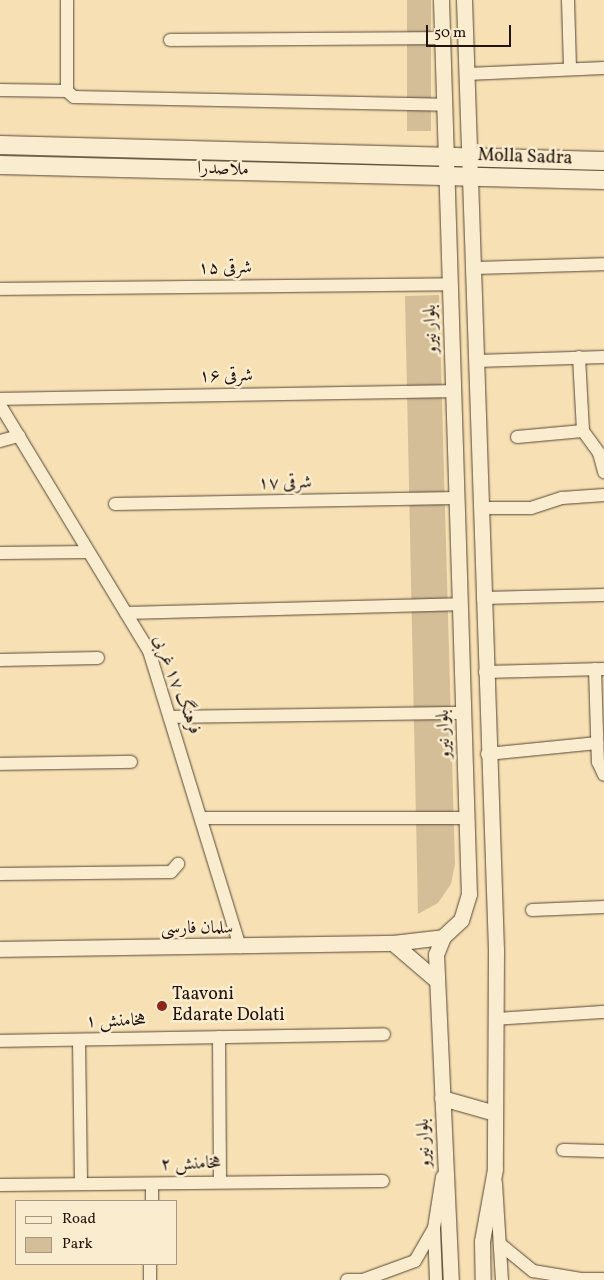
<!DOCTYPE html>
<html>
<head>
<meta charset="utf-8">
<style>
  body { margin:0 }
  #map { position:relative; width:604px; height:1280px; overflow:hidden; background:#f7e1b4; font-family:Vollkorn,Amiri,serif }
  div>[style] { position:absolute }
  .green>* { inset:0; background:#d3be98; transform-origin:0 0 }
  .roads { filter:drop-shadow(0 0 1px #574737) drop-shadow(0 0 1px #574737) }
  .minor>* { height:12px; margin:-6px; padding:0 6px; transform-origin:6px; border-radius:6px; background:#faecce }
  .tertiary>* { height:15px; margin:-7.5px; padding:0 7.5px; transform-origin:7.5px; border-radius:7.5px; background:#faecce }
  .secondary>* { height:18px; margin:-9px; padding:0 9px; transform-origin:9px; border-radius:9px; background:#faecce }
  .dots>* { width:14px; height:14px; translate:-50% -50%; box-sizing:border-box; border:2px solid #faecce; border-radius:50% }
  span { translate:-50% -50%; white-space:nowrap; text-align:center; line-height:1.15; -webkit-text-stroke:5px #faecce; paint-order:stroke }
  .street-label { font-size:18px; color:#22140d }
  .poi-label { font-size:18px; color:#22140d }
  .left { translate:0 -50%; text-align:left }
  .legend { position:absolute; left:15px; top:1200px; width:162px; height:65px; box-sizing:border-box; background:#faecce; border:1px solid #a49681; margin:0; padding:6px 9px; list-style:none; font-size:15px; color:#22140d }
  .legend li { display:flex; align-items:center; gap:10px; height:25px }
  .legend b { width:25px; border:1px solid #a49681 }
  .scale { position:absolute; left:426px; top:25px; width:85px; height:22px; box-sizing:border-box; border:2px solid #22140d; border-top:0; padding-left:6px; font-size:15px; line-height:18px; white-space:nowrap; color:#22140d; -webkit-text-stroke:4px #faecce; paint-order:stroke }
</style>
</head>
<body>
<div id="map">
  <div class="green">
    <div style="left:407px;top:0;width:24px;height:131px"></div>
    <div style="clip-path:polygon(439px 295px,455px 864px,451px 884px,438px 903px,418px 914px,405px 296px)"></div>
  </div>
  <div class="roads">
    <div class="minor">
      <div style="left:568px;top:0;width:69px;rotate:88.3deg"></div>
      <div style="left:170px;top:40px;width:272px;rotate:-0.4deg"></div>
      <div style="left:467px;top:74px;width:137px;rotate:-2.5deg"></div>
      <div style="left:0;top:90px;width:67px;rotate:0.9deg"></div>
      <div style="left:67px;top:91px;width:9px;rotate:41deg"></div>
      <div style="left:74px;top:97px;width:370px;rotate:1.2deg"></div>
      <div style="left:67px;top:91px;width:91px;rotate:-90deg"></div>
      <div style="left:473px;top:268px;width:131px;rotate:-1.7deg"></div>
      <div style="left:0;top:289px;width:450px;rotate:-0.6deg"></div>
      <div style="left:579px;top:357px;width:74px;rotate:86.9deg"></div>
      <div style="left:583px;top:431px;width:27px;rotate:54deg"></div>
      <div style="left:599px;top:453px;width:20px;rotate:75deg"></div>
      <div style="left:476px;top:361px;width:128px;rotate:-1.8deg"></div>
      <div style="left:0;top:399px;width:453px;rotate:-1deg"></div>
      <div style="left:0;top:405px;width:288px;rotate:58.8deg"></div>
      <div style="left:149px;top:651px;width:310px;rotate:72.9deg"></div>
      <div style="left:517px;top:437px;width:66px;rotate:-5.2deg"></div>
      <div style="left:0;top:441px;width:20px;rotate:-15deg"></div>
      <div style="left:115px;top:504px;width:341px;rotate:-1deg"></div>
      <div style="left:481px;top:508px;width:50px"></div>
      <div style="left:531px;top:508px;width:33px;rotate:-18deg"></div>
      <div style="left:562px;top:498px;width:42px;rotate:-4.1deg"></div>
      <div style="left:0;top:553px;width:88px;rotate:-0.7deg"></div>
      <div style="left:483px;top:598px;width:121px;rotate:-1.4deg"></div>
      <div style="left:126px;top:613px;width:333px;rotate:-1.5deg"></div>
      <div style="left:0;top:660px;width:98px;rotate:-1.2deg"></div>
      <div style="left:595px;top:669px;width:93px;rotate:88.2deg"></div>
      <div style="left:598px;top:762px;width:14px;rotate:65deg"></div>
      <div style="left:485px;top:672px;width:119px;rotate:-1.4deg"></div>
      <div style="left:172px;top:717px;width:291px;rotate:-0.8deg"></div>
      <div style="left:487px;top:754px;width:111px;rotate:-5.7deg"></div>
      <div style="left:0;top:764px;width:131px;rotate:-0.9deg"></div>
      <div style="left:202px;top:818px;width:264px"></div>
      <div style="left:0;top:874px;width:171px;rotate:-0.7deg"></div>
      <div style="left:171px;top:872px;width:11px;rotate:-49deg"></div>
      <div style="left:532px;top:910px;width:72px;rotate:-2.4deg"></div>
      <div style="left:495px;top:1019px;width:109px;rotate:-3.7deg"></div>
      <div style="left:219px;top:1037px;width:144px;rotate:89.6deg"></div>
      <div style="left:79px;top:1040px;width:144px;rotate:89.2deg"></div>
      <div style="left:0;top:1041px;width:384px;rotate:-1deg"></div>
      <div style="left:563px;top:1150px;width:41px;rotate:1.4deg"></div>
      <div style="left:496px;top:1183px;width:97px;rotate:86.5deg"></div>
      <div style="left:0;top:1185px;width:383px;rotate:-0.6deg"></div>
      <div style="left:152px;top:1201px;width:17px;rotate:-90deg"></div>
      <div style="left:434px;top:1228px;width:52px;rotate:87.8deg"></div>
      <div style="left:500px;top:1244px;width:43px;rotate:39.3deg"></div>
      <div style="left:533px;top:1271px;width:50px;rotate:9.3deg"></div>
      <div style="left:582px;top:1279px;width:5px;rotate:169deg"></div>
      <div style="left:582px;top:1279px;width:22px"></div>
      <div style="left:150px;top:1280px;width:16px;rotate:-90deg"></div>
      <div style="left:347px;top:1280px;width:16px"></div>
      <div style="left:369px;top:1280px;width:6px;rotate:180deg"></div>
      <div style="left:363px;top:1280px;width:55px;rotate:-20.1deg"></div>
      <div style="left:415px;top:1261px;width:38px;rotate:-60deg"></div>
      <div style="left:434px;top:1228px;width:52px;rotate:-81.1deg"></div>
    </div>
    <div class="tertiary">
      <div style="left:441px;top:0;width:894px;rotate:88.21deg"></div>
      <div style="left:469px;top:894px;width:27px;rotate:107deg"></div>
      <div style="left:461px;top:920px;width:25px;rotate:137deg"></div>
      <div style="left:443px;top:937px;width:18px;rotate:112deg"></div>
      <div style="left:436px;top:954px;width:326px;rotate:87.4deg"></div>
      <div style="left:464px;top:0;width:951px;rotate:88.07deg"></div>
      <div style="left:496px;top:950px;width:219px;rotate:90.3deg"></div>
      <div style="left:495px;top:1169px;width:73px;rotate:100.2deg"></div>
      <div style="left:482px;top:1241px;width:39px;rotate:89deg"></div>
      <div style="left:0;top:949px;width:393px;rotate:-0.9deg"></div>
      <div style="left:435px;top:979px;width:55px;rotate:-139.4deg"></div>
      <div style="left:393px;top:943px;width:50px;rotate:-6.8deg"></div>
      <div style="left:442px;top:1098px;width:55px;rotate:15.8deg"></div>
    </div>
    <div class="secondary">
      <div style="left:0;top:145px;width:604px;rotate:1.52deg"></div>
      <div style="left:0;top:165px;width:604px;rotate:1.42deg"></div>
    </div>
  </div>
  <div class="dots">
    <div style="left:162px;top:1006px;background:#8f2418"></div>
  </div>
  <div class="street-label">
    <span style="left:525px;top:158px;rotate:2deg">Molla Sadra</span>
    <span style="left:223px;top:170px;rotate:2deg">ملاصدرا</span>
    <span style="left:225px;top:269px;rotate:-1deg">۱۵ شرقی</span>
    <span style="left:432px;top:329px;rotate:-92deg">بلوار نیرو</span>
    <span style="left:226px;top:377px;rotate:-1deg">۱۶ شرقی</span>
    <span style="left:285px;top:484px;rotate:-1deg">۱۷ شرقی</span>
    <span style="left:176px;top:685px;rotate:69deg">فرهنگ ۱۷ غربی</span>
    <span style="left:445px;top:734px;rotate:-92deg">بلوار نیرو</span>
    <span style="left:197px;top:929px">سلمان فارسی</span>
    <span style="left:116px;top:1022px;rotate:-1deg">هخامنش ۱</span>
    <span style="left:425px;top:1143px;rotate:-92deg">بلوار نیرو</span>
    <span style="left:191px;top:1165px;rotate:-2deg">هخامنش ۲</span>
  </div>
  <div class="poi-label">
    <span class="left" style="left:172px;top:1006px">Taavoni<br>Edarate Dolati</span>
  </div>
  <ul class="legend">
  <li><b style="height:6px;background:#faecce"></b>Road</li>
  <li><b style="height:14px;background:#d3be98"></b>Park</li>
  </ul>
  <div class="scale">50 m</div>
</div>
</body>
</html>
